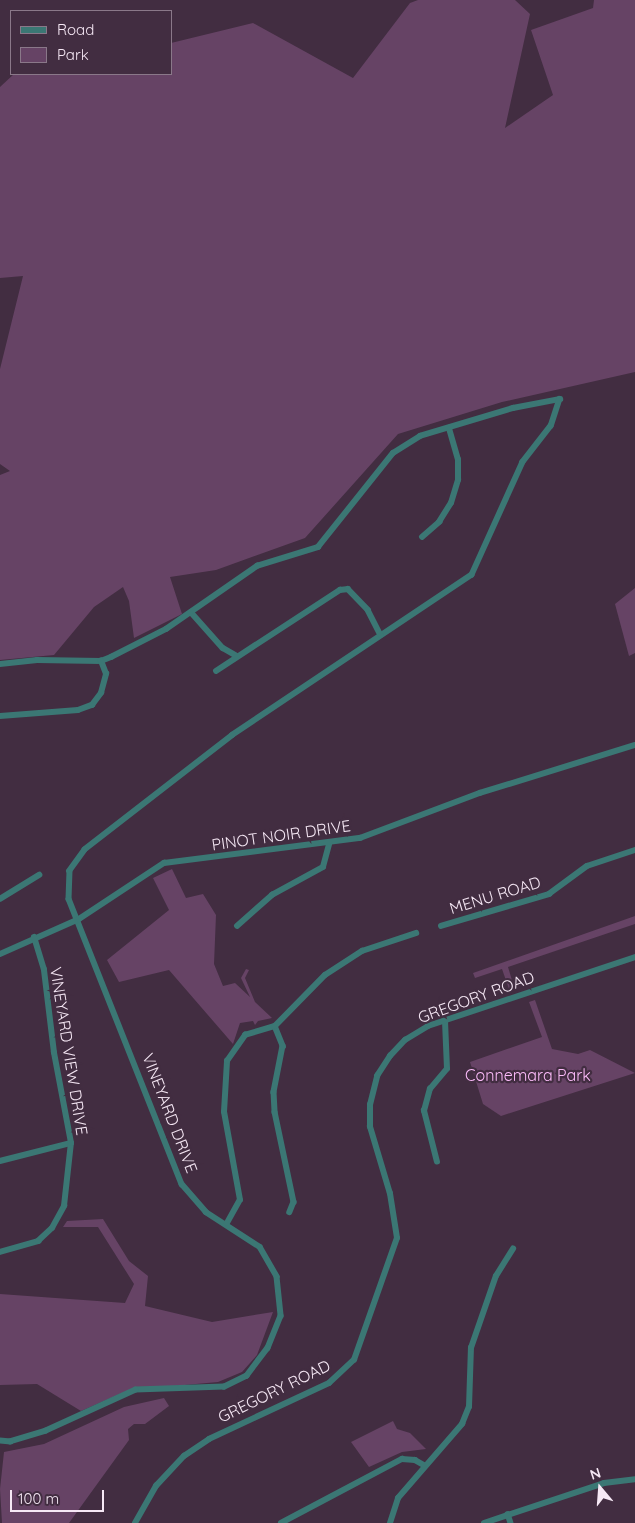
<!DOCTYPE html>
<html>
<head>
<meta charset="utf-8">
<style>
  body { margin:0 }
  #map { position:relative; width:635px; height:1523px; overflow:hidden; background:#422d41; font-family:Quicksand,sans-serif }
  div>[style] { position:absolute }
  .green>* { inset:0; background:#664365 }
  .minor>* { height:5.5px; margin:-2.75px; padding:0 2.75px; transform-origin:2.75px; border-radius:2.75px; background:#3b7774 }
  span { translate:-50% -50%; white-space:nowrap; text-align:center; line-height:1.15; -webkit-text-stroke:4.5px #422d41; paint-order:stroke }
  .street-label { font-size:16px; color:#f6e8f5 }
  .park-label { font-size:16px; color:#fcbbfa }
  .legend { position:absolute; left:10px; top:10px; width:162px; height:65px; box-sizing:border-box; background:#422d41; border:1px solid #8a7889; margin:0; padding:6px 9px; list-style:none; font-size:15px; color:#f6e8f5 }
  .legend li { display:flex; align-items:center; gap:10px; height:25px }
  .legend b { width:25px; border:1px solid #8a7889 }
  .north { position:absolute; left:575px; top:1463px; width:50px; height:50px; -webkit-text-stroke:4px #422d41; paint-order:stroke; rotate:342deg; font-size:14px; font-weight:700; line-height:20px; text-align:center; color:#f6e8f5 }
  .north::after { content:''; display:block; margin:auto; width:18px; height:22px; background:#f6e8f5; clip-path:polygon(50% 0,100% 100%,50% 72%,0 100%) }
  .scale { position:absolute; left:10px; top:1490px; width:94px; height:22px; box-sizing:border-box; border:2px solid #f6e8f5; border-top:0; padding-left:6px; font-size:15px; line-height:18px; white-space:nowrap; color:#f6e8f5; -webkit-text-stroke:4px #422d41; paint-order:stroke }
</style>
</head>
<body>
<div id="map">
  <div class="green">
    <div style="clip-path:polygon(418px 0,515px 0,530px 14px,505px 128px,553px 95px,531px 30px,593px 8px,594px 0,635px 0,635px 372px,502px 402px,398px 434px,305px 538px,216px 570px,170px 577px,182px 614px,134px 638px,129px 601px,123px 587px,94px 607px,54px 655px,0 660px,0 475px,10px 471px,0 464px,0 369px,23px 276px,0 278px,0 87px,14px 74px,171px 74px,171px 43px,253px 23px,353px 78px,410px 3px)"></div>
    <div style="clip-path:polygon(635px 588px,635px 653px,629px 656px,615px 604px)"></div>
    <div style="clip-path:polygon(172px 869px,186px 898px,203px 894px,216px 915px,214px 964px,223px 986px,235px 983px,250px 997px,241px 978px,246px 969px,249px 970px,245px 978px,255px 1002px,272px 1018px,258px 1021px,255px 1025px,253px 1021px,240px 1023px,233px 1044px,169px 970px,119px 982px,107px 960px,169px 910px,153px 878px)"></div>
    <div style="clip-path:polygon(635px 916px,635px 924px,508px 967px,514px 987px,509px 989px,502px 969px,475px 978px,473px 973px)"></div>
    <div style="clip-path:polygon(535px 1000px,552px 1049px,578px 1054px,590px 1050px,635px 1073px,501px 1116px,483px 1104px,470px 1062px,542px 1037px,529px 1002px)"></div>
    <div style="clip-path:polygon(103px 1219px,129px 1261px,148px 1276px,145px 1306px,212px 1322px,273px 1312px,257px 1355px,242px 1372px,218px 1382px,129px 1390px,81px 1411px,37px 1384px,0 1385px,0 1294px,125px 1303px,134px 1284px,98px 1227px,63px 1227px,67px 1221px)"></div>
    <div style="clip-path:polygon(164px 1398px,169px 1406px,145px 1424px,134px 1424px,128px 1429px,129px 1440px,69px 1523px,2px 1523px,0 1489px,4px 1452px,44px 1444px,124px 1407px)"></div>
    <div style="clip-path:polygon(393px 1421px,397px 1429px,410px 1433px,426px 1449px,402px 1452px,369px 1467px,351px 1442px)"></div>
  </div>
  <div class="minor">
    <div style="left:422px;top:537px;width:23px;rotate:-41deg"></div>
    <div style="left:439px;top:522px;width:22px;rotate:-58deg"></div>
    <div style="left:451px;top:503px;width:24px;rotate:-73deg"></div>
    <div style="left:458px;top:480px;width:20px;rotate:-90deg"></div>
    <div style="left:458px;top:460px;width:33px;rotate:-106deg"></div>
    <div style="left:191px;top:612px;width:48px;rotate:48.4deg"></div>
    <div style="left:223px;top:648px;width:14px;rotate:30deg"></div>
    <div style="left:0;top:664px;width:37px;rotate:-6deg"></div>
    <div style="left:37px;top:660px;width:64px;rotate:0.9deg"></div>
    <div style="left:101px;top:661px;width:11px;rotate:-22deg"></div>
    <div style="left:111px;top:657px;width:62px;rotate:-27deg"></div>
    <div style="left:166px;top:629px;width:111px;rotate:-34.7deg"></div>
    <div style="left:257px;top:566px;width:64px;rotate:-17.3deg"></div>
    <div style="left:318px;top:547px;width:120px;rotate:-51.4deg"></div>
    <div style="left:393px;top:453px;width:32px;rotate:-32deg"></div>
    <div style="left:420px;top:436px;width:97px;rotate:-16.8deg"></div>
    <div style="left:513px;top:408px;width:48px;rotate:-10.8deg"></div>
    <div style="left:560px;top:399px;width:28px;rotate:108deg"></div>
    <div style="left:551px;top:426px;width:46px;rotate:127.9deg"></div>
    <div style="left:523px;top:462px;width:124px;rotate:114.3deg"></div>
    <div style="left:472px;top:575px;width:288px;rotate:146.2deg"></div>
    <div style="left:233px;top:735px;width:187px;rotate:142.2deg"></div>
    <div style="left:85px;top:850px;width:26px;rotate:126deg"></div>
    <div style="left:70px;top:871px;width:28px;rotate:92deg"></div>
    <div style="left:69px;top:899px;width:307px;rotate:68.4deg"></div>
    <div style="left:182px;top:1184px;width:37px;rotate:49deg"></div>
    <div style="left:206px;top:1212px;width:64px;rotate:32.9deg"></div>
    <div style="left:260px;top:1247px;width:34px;rotate:60deg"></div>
    <div style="left:277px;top:1277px;width:39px;rotate:84deg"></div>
    <div style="left:281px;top:1316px;width:35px;rotate:112deg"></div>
    <div style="left:268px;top:1348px;width:35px;rotate:127deg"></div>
    <div style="left:247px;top:1376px;width:25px;rotate:154deg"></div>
    <div style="left:224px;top:1387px;width:88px;rotate:178deg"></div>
    <div style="left:136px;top:1390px;width:99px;rotate:155.5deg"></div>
    <div style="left:46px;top:1431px;width:37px;rotate:163deg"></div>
    <div style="left:11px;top:1442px;width:11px;rotate:-175deg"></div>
    <div style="left:216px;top:671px;width:148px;rotate:-33.2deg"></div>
    <div style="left:340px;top:590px;width:8px;rotate:-7deg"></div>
    <div style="left:348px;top:589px;width:29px;rotate:46deg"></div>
    <div style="left:368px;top:610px;width:28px;rotate:63deg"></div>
    <div style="left:0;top:716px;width:78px;rotate:-4.4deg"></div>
    <div style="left:78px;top:710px;width:15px;rotate:-20deg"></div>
    <div style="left:92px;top:705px;width:15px;rotate:-53deg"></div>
    <div style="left:101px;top:693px;width:20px;rotate:-75deg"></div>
    <div style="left:106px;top:674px;width:14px;rotate:-111deg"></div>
    <div style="left:0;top:899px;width:46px;rotate:-31.6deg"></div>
    <div style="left:237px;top:926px;width:47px;rotate:-41.5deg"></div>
    <div style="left:272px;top:895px;width:58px;rotate:-28.8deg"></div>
    <div style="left:323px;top:867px;width:24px;rotate:-75deg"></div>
    <div style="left:441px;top:926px;width:113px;rotate:-16.5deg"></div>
    <div style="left:549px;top:894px;width:47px;rotate:-36.4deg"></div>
    <div style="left:587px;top:866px;width:51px;rotate:-18.4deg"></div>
    <div style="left:0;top:954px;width:86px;rotate:-23.9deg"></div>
    <div style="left:79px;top:919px;width:102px;rotate:-33.4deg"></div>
    <div style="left:164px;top:863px;width:198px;rotate:-7.3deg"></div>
    <div style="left:360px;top:838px;width:128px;rotate:-20.6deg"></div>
    <div style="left:480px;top:793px;width:162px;rotate:-17.2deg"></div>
    <div style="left:275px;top:1026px;width:22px;rotate:68deg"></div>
    <div style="left:283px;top:1046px;width:47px;rotate:101.1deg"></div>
    <div style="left:274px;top:1092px;width:20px;rotate:87deg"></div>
    <div style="left:275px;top:1112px;width:92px;rotate:78.1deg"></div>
    <div style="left:294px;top:1202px;width:11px;rotate:112deg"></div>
    <div style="left:0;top:1161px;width:73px;rotate:-14.2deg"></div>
    <div style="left:437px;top:1162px;width:53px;rotate:-104.3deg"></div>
    <div style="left:424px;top:1111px;width:23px;rotate:-75deg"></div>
    <div style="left:430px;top:1089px;width:26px;rotate:-50deg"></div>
    <div style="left:447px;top:1069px;width:48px;rotate:-92.4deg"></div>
    <div style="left:227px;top:1223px;width:26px;rotate:-61deg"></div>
    <div style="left:240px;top:1200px;width:89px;rotate:-100.3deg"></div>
    <div style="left:224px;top:1112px;width:51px;rotate:-86.6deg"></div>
    <div style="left:227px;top:1061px;width:32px;rotate:-55deg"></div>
    <div style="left:245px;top:1035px;width:31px;rotate:-17deg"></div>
    <div style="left:275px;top:1026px;width:71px;rotate:-45.6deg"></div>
    <div style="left:325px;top:975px;width:44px;rotate:-33deg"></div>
    <div style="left:362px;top:951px;width:57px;rotate:-18.4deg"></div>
    <div style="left:0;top:1252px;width:40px;rotate:-16deg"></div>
    <div style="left:38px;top:1241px;width:19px;rotate:-43deg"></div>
    <div style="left:52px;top:1228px;width:25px;rotate:-61deg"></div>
    <div style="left:64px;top:1206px;width:63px;rotate:-83.7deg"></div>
    <div style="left:71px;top:1143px;width:92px;rotate:-100.7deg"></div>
    <div style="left:54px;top:1053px;width:84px;rotate:-96.9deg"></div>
    <div style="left:44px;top:970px;width:34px;rotate:-107deg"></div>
    <div style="left:508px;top:1514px;width:9px;rotate:72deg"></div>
    <div style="left:135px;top:1523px;width:43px;rotate:-60.4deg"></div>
    <div style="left:156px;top:1486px;width:41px;rotate:-47deg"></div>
    <div style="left:184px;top:1456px;width:30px;rotate:-34deg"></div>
    <div style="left:209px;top:1439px;width:132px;rotate:-25deg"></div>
    <div style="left:329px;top:1383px;width:34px;rotate:-43deg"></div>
    <div style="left:354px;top:1360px;width:129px;rotate:-70.6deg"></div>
    <div style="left:397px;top:1238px;width:45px;rotate:-99deg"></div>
    <div style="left:390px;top:1194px;width:70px;rotate:-106.6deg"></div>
    <div style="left:370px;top:1127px;width:22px;rotate:-90deg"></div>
    <div style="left:370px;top:1105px;width:30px;rotate:-76deg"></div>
    <div style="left:377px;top:1076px;width:24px;rotate:-57deg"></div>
    <div style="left:390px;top:1056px;width:22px;rotate:-47deg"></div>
    <div style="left:405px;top:1040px;width:27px;rotate:-31deg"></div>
    <div style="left:428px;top:1026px;width:218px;rotate:-18.4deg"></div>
    <div style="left:281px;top:1523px;width:137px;rotate:-27.9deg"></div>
    <div style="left:402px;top:1459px;width:13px;rotate:4deg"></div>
    <div style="left:415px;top:1460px;width:10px;rotate:29deg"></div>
    <div style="left:390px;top:1523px;width:26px;rotate:-72deg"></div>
    <div style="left:398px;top:1498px;width:98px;rotate:-49.1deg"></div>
    <div style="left:462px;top:1424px;width:18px;rotate:-68deg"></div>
    <div style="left:469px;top:1407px;width:59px;rotate:-88.1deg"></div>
    <div style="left:471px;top:1348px;width:76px;rotate:-70.9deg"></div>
    <div style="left:496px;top:1276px;width:32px;rotate:-58deg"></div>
    <div style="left:484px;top:1523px;width:126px;rotate:-18.4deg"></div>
    <div style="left:604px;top:1483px;width:31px;rotate:-7deg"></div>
  </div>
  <div class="street-label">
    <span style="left:281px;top:835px;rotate:-8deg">PINOT NOIR DRIVE</span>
    <span style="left:495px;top:895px;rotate:-17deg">MENU ROAD</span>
    <span style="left:476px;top:997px;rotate:-20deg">GREGORY ROAD</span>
    <span style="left:69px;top:1051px;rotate:81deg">VINEYARD VIEW DRIVE</span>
    <span style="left:170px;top:1113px;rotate:69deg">VINEYARD DRIVE</span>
    <span style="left:274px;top:1391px;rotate:-26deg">GREGORY ROAD</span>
  </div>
  <div class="park-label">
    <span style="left:528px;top:1075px">Connemara Park</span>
  </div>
  <ul class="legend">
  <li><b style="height:6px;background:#3b7774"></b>Road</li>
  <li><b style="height:14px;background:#664365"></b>Park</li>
  </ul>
  <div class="north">N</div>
  <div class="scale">100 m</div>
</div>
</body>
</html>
